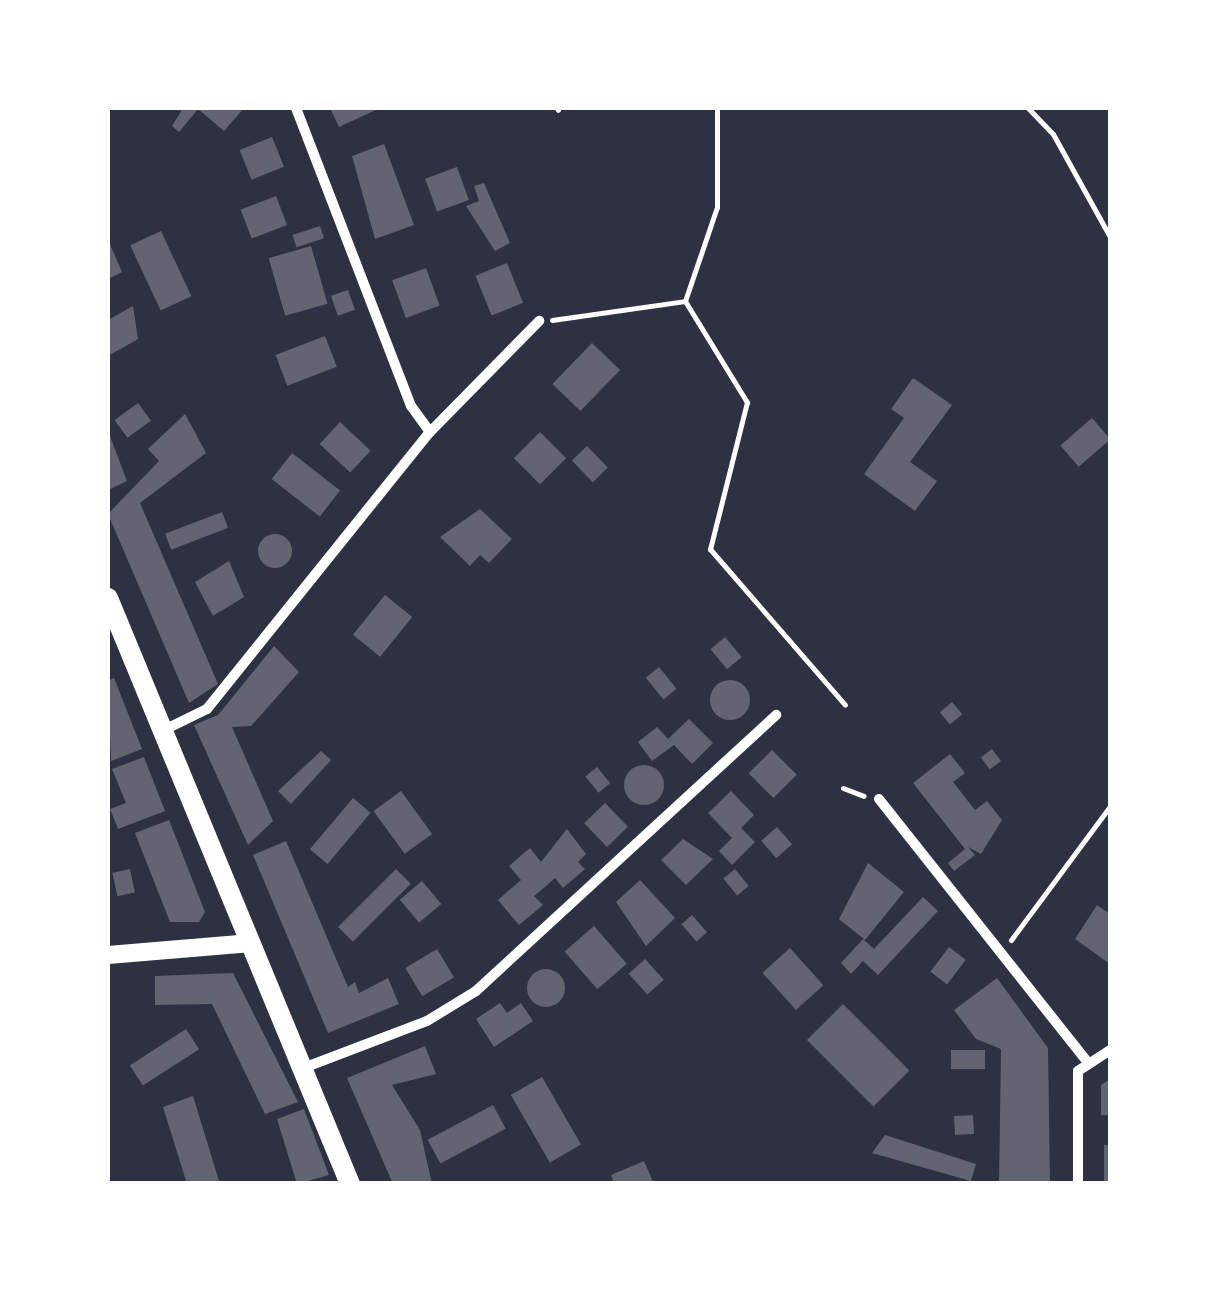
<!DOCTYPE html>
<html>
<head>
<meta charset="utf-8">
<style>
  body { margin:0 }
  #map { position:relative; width:1218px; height:1291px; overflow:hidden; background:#2d3142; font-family:Roboto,sans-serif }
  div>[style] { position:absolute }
  .building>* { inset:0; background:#626471; transform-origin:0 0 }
  .round { border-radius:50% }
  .path>* { height:5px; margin:-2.5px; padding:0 2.5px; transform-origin:2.5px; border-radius:2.5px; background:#fff }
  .minor>* { height:10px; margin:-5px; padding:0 5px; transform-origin:5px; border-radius:5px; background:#fff }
  .tertiary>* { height:18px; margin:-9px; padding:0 9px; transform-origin:9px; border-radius:9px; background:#fff }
  .secondary>* { height:20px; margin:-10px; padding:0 10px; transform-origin:10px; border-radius:10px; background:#fff }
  span { translate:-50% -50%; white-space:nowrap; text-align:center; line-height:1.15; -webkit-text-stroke:10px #fff; paint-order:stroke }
  .frame { position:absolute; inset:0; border:110px solid #fff; pointer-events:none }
</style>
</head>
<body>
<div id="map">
  <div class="building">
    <div style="clip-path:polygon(183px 108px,244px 108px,224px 131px,198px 109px,179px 132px,172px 126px)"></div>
    <div style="clip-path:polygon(330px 108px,380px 108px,339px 127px)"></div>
    <div style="left:272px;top:137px;width:32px;height:35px;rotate:68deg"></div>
    <div style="clip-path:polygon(384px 144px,414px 225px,375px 239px,352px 156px)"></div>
    <div style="left:457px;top:167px;width:35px;height:34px;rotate:70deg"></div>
    <div style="clip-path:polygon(484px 183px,510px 243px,495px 251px,466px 206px,479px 201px,474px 186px)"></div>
    <div style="left:276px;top:196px;width:31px;height:38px;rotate:69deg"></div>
    <div style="left:320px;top:226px;width:13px;height:29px;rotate:72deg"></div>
    <div style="left:161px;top:231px;width:72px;height:34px;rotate:65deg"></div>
    <div style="clip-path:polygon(108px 240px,122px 272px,108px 279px)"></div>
    <div style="left:311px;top:246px;width:60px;height:44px;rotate:74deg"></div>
    <div style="left:507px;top:263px;width:43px;height:34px;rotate:68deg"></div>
    <div style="left:426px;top:268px;width:40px;height:36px;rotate:70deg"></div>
    <div style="left:348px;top:290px;width:21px;height:18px;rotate:71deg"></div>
    <div style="clip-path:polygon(133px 306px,138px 339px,108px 356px,108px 320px)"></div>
    <div style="left:325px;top:336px;width:33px;height:53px;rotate:69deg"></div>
    <div style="left:592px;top:343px;width:39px;height:57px;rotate:44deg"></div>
    <div style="clip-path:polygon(913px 378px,952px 405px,910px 462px,937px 481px,915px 511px,864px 474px,904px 418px,891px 409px)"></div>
    <div style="left:138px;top:403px;width:22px;height:29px;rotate:54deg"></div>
    <div style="clip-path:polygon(185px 414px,206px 453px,140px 503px,218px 684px,189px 703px,108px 514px,159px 461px,148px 449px)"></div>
    <div style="left:1092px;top:418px;width:28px;height:42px;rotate:49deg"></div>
    <div style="left:340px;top:422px;width:42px;height:30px;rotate:43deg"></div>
    <div style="clip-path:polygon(108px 431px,127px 481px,108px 490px)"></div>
    <div style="left:540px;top:432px;width:37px;height:37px;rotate:45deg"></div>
    <div style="left:587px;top:446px;width:30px;height:21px;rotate:46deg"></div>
    <div style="left:292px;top:453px;width:61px;height:33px;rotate:38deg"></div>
    <div style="clip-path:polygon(480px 509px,512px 539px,489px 563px,480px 555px,470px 566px,440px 537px)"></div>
    <div style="left:222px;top:512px;width:17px;height:61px;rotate:69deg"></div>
    <div class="round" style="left:258px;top:534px;width:34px;height:34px"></div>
    <div style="clip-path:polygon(229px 561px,244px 597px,213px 616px,195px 582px)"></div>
    <div style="left:385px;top:595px;width:35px;height:51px;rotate:39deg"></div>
    <div style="left:725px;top:637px;width:26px;height:19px;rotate:50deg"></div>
    <div style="clip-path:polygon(274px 646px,299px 672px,251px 726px,232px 727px,273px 821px,248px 845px,194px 725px,218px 715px)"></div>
    <div style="left:659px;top:667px;width:28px;height:17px;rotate:51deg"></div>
    <div style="clip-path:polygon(114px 678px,142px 749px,111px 761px,108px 681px)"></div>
    <div class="round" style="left:710px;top:680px;width:40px;height:40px"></div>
    <div style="left:952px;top:702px;width:16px;height:16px;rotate:50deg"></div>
    <div style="clip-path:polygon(689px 719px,713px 743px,692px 764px,674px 745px,652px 761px,638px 742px,657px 727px,668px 739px)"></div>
    <div style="left:992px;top:749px;width:15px;height:14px;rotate:53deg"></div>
    <div style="left:772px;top:750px;width:35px;height:33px;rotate:45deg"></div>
    <div style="clip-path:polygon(321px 751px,331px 760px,291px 804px,278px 791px)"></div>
    <div style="clip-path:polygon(950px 754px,965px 773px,953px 782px,975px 810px,987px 801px,1002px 820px,981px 854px,968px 847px,975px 855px,954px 871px,948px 863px,965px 849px,913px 783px)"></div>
    <div style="clip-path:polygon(144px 757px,165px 811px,118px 829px,110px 809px,126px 803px,112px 769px)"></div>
    <div class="round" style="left:624px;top:765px;width:40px;height:40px"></div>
    <div style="left:597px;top:767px;width:21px;height:15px;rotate:51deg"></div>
    <div style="left:401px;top:791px;width:53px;height:34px;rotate:54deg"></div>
    <div style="clip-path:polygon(731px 791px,754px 815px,741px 828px,755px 842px,732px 865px,719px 851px,732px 838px,708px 813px)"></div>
    <div style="left:353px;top:798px;width:23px;height:67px;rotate:40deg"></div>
    <div style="left:605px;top:803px;width:33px;height:29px;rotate:46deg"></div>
    <div style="clip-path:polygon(169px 820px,205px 912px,199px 922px,170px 922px,135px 833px)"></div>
    <div style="left:777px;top:827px;width:23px;height:21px;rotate:49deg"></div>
    <div style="clip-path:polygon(567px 829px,586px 854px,578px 862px,585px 869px,563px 888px,555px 878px,545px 887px,534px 896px,543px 905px,519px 925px,498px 900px,521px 880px,509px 866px,530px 848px,541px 862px)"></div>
    <div style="clip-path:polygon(683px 839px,713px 859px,686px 885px,661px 860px)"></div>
    <div style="clip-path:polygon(286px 841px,348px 987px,355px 982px,359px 993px,388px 978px,399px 1004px,328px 1033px,253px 855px)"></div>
    <div style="clip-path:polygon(868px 863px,904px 892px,865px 940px,839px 919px)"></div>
    <div style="left:130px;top:869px;width:24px;height:18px;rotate:78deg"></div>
    <div style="left:396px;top:869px;width:21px;height:82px;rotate:45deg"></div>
    <div style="left:735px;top:869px;width:22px;height:15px;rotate:51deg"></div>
    <div style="clip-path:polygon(640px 880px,675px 918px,646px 946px,616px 902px)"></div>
    <div style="left:422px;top:881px;width:30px;height:29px;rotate:50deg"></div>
    <div style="clip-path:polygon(923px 897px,938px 911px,878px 975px,863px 961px,851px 974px,841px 963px,863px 939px,874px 949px)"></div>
    <div style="clip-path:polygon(1097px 905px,1110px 914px,1110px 964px,1075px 939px)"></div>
    <div style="left:692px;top:915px;width:23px;height:14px;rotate:49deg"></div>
    <div style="left:594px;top:926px;width:50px;height:39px;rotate:49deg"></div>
    <div style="left:949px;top:947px;width:21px;height:31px;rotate:37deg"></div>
    <div style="left:790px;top:948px;width:50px;height:37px;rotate:48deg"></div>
    <div style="left:437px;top:949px;width:33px;height:37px;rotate:59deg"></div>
    <div style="left:645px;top:959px;width:28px;height:22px;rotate:48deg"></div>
    <div class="round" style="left:527px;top:969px;width:38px;height:38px"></div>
    <div style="clip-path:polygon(233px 973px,298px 1102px,265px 1114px,212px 1004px,155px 1005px,155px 976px)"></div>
    <div style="clip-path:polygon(997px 978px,1048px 1048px,1050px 1184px,999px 1184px,1001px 1049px,976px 1039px,954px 1010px)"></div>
    <div style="clip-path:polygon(500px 1003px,507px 1013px,521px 1003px,533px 1021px,494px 1047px,476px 1019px)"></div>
    <div style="left:843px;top:1004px;width:94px;height:51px;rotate:45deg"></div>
    <div style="left:186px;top:1029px;width:24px;height:67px;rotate:57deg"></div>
    <div style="clip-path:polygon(425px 1046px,436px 1074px,392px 1085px,420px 1130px,432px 1184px,393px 1184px,347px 1078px)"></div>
    <div style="left:951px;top:1050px;width:34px;height:19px"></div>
    <div style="left:542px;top:1077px;width:78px;height:36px;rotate:60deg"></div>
    <div style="clip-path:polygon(1110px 1079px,1110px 1115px,1101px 1115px,1101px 1085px)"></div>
    <div style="clip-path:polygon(193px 1096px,219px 1181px,211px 1184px,187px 1184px,163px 1107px)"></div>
    <div style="left:493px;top:1105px;width:27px;height:74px;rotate:62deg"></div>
    <div style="clip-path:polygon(304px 1109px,329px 1175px,297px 1184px,277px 1119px)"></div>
    <div style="left:973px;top:1115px;width:19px;height:19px;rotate:87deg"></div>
    <div style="clip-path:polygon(885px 1135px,976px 1164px,971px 1181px,872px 1153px)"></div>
    <div style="left:1104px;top:1145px;width:6px;height:39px"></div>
    <div style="clip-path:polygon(644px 1161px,654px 1184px,614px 1184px,611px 1175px)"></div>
  </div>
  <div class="path">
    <div style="left:557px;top:108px;width:2px;rotate:63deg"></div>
    <div style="left:1028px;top:108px;width:36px;rotate:46deg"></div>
    <div style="left:1053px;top:134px;width:118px;rotate:61deg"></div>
    <div style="left:685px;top:301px;width:99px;rotate:-71.2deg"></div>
    <div style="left:717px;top:207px;width:99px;rotate:-90deg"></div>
    <div style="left:552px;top:320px;width:134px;rotate:-8.1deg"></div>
    <div style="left:685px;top:301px;width:119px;rotate:58.5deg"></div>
    <div style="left:747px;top:402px;width:152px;rotate:104.1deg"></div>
    <div style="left:710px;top:549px;width:206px;rotate:49.1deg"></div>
    <div style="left:843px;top:788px;width:22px;rotate:21deg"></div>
    <div style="left:1011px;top:940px;width:167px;rotate:-53.5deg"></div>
  </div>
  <div class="minor">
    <div style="left:430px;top:432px;width:156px;rotate:-45.5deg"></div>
    <div style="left:162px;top:731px;width:50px;rotate:-26.1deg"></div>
    <div style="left:207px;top:709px;width:356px;rotate:-51.2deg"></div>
    <div style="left:430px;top:432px;width:32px;rotate:-126deg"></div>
    <div style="left:411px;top:406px;width:319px;rotate:-111.1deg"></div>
    <div style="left:879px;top:799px;width:332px;rotate:51.6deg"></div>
    <div style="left:306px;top:1067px;width:129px;rotate:-20.8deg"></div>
    <div style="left:427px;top:1021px;width:57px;rotate:-31.5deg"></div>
    <div style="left:476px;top:991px;width:408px;rotate:-42.6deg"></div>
    <div style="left:1078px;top:1184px;width:113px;rotate:-90deg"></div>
    <div style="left:1078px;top:1071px;width:38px;rotate:-33deg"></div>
  </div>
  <div class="tertiary">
    <div style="left:108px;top:955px;width:144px;rotate:-4.8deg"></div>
  </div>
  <div class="secondary">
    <div style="left:108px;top:598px;width:634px;rotate:67.56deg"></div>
  </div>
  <div class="frame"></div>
</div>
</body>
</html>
